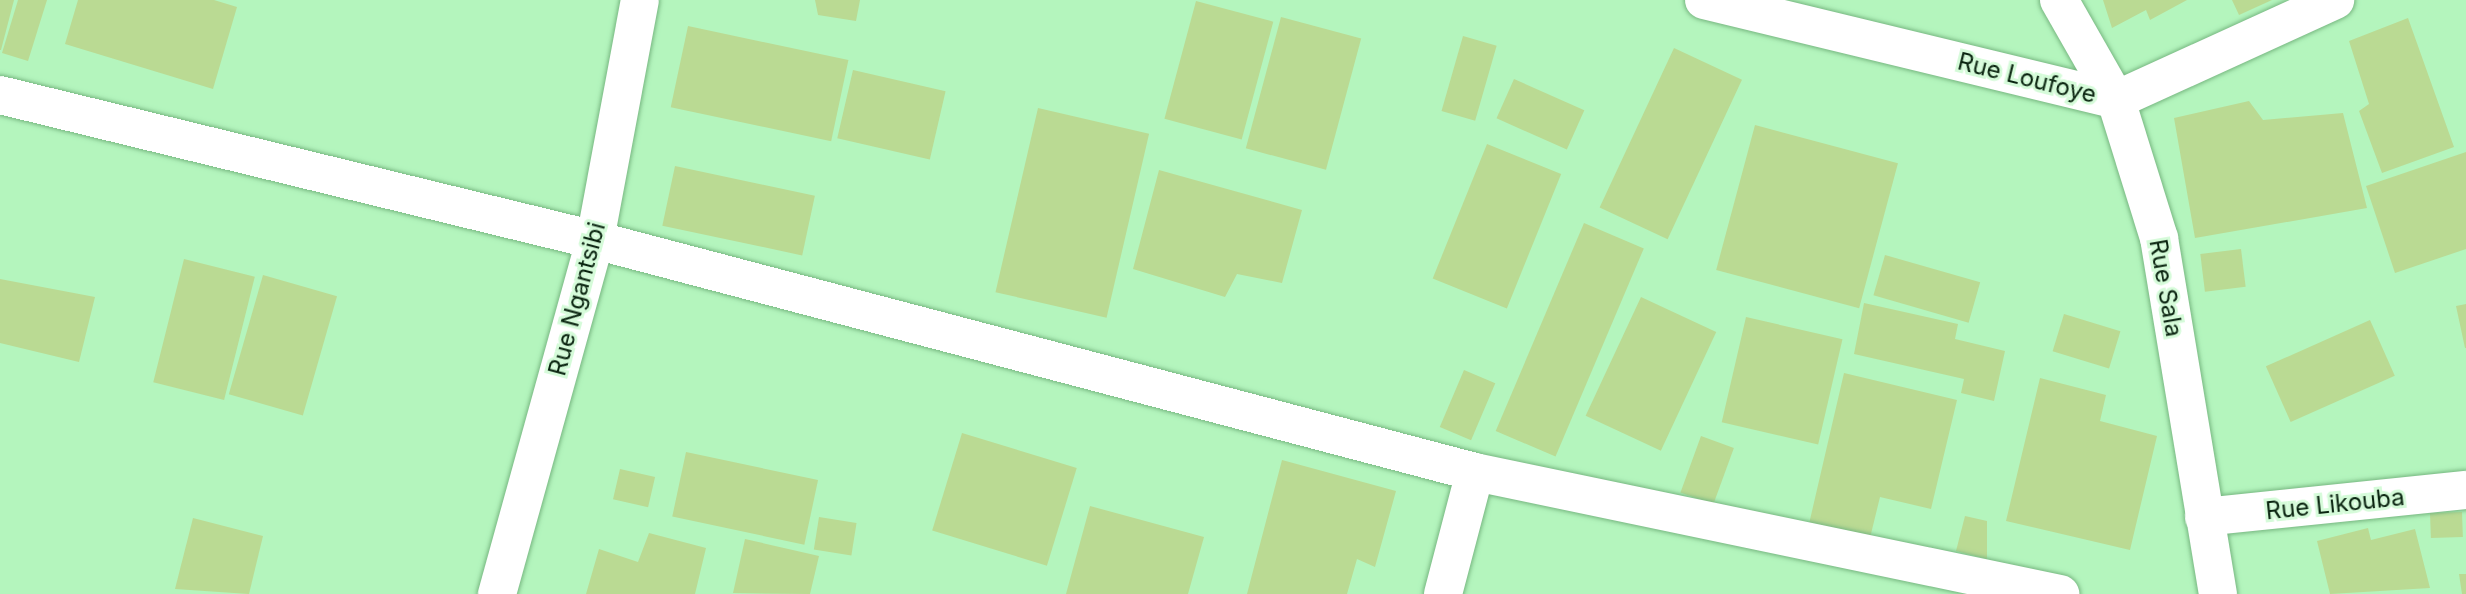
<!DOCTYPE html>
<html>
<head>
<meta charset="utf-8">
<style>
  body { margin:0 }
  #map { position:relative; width:2466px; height:594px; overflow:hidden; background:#b4f5bd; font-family:Inter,sans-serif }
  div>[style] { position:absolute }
  .building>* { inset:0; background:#bada93; transform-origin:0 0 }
  .roads { filter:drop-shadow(0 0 2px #77b781) drop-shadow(0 0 2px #77b781) }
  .minor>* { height:38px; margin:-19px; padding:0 19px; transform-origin:19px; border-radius:19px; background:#fff }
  span { translate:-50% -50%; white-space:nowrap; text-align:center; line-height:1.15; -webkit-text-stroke:6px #d5fbd9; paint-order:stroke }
  .street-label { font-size:24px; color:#0a2410 }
</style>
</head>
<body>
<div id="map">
  <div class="building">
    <div style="clip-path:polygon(0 0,14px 0,1px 50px,0 50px)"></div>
    <div style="clip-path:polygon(18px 0,47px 0,28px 61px,2px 53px)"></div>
    <div style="clip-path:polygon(78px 0,214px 0,237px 7px,213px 89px,65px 44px)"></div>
    <div style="clip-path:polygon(815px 0,860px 0,856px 21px,818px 15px)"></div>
    <div style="clip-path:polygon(2103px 0,2187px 0,2150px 20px,2146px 10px,2112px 28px)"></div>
    <div style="clip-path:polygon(2232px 0,2272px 0,2239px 15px)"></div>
    <div style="left:1196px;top:1px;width:80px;height:122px;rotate:15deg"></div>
    <div style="left:1281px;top:17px;width:83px;height:136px;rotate:15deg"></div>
    <div style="clip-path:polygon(2408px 18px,2454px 147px,2382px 173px,2359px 111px,2369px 104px,2349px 41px)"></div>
    <div style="left:688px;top:26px;width:164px;height:83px;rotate:12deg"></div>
    <div style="left:1463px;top:36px;width:35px;height:78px;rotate:16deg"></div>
    <div style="left:1674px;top:48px;width:75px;height:176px;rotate:25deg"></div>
    <div style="left:853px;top:70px;width:95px;height:70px;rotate:13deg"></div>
    <div style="left:1514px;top:79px;width:77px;height:43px;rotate:24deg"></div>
    <div style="clip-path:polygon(2249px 101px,2263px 120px,2343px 113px,2367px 208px,2195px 238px,2174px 118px)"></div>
    <div style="left:1038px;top:108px;width:114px;height:189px;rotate:13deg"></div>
    <div style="left:1755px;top:125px;width:148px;height:150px;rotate:15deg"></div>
    <div style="left:1487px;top:144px;width:80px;height:145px;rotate:22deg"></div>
    <div style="clip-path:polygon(2466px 152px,2466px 249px,2395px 273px,2366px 186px)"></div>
    <div style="left:675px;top:166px;width:143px;height:61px;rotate:12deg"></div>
    <div style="clip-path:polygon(1159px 170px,1302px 210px,1282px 283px,1237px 274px,1225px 297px,1133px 269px)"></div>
    <div style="left:1584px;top:223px;width:65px;height:226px;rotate:23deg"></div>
    <div style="left:2241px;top:249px;width:38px;height:41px;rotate:83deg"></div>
    <div style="left:1885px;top:255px;width:99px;height:42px;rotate:16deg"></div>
    <div style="left:184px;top:259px;width:73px;height:127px;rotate:14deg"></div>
    <div style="left:263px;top:275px;width:77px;height:124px;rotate:16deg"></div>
    <div style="clip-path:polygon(0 279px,95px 297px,79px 362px,0 343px)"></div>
    <div style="left:1641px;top:297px;width:83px;height:131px;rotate:25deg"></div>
    <div style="clip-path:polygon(1864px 303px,1958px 324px,1955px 339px,2005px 351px,1994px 401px,1961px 393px,1964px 379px,1854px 354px)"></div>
    <div style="clip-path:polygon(2466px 304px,2466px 348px,2465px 348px,2456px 306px)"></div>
    <div style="left:2064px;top:314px;width:59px;height:39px;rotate:17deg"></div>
    <div style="left:1746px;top:317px;width:99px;height:108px;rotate:13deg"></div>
    <div style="left:2370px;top:320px;width:61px;height:114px;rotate:66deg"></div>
    <div style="left:1464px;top:370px;width:34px;height:62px;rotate:23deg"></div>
    <div style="clip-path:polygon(1844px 373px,1957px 400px,1931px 509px,1880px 497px,1870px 538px,1809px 524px)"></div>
    <div style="clip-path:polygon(2040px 378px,2106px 395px,2100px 421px,2157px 436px,2130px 550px,2006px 521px)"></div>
    <div style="left:962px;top:433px;width:120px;height:102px;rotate:17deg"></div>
    <div style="left:1701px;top:436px;width:35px;height:60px;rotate:20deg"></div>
    <div style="left:686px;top:452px;width:135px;height:66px;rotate:12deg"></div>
    <div style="clip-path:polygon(1282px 460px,1396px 491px,1375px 567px,1357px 559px,1347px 594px,1247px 594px)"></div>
    <div style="left:620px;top:469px;width:36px;height:31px;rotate:13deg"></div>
    <div style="clip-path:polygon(1090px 506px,1204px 537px,1188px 594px,1066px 594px)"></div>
    <div style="left:2462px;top:512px;width:25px;height:32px;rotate:88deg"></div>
    <div style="clip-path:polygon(1965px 516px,1987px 521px,1987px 559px,1956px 551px)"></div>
    <div style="left:819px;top:517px;width:38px;height:33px;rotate:9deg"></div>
    <div style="clip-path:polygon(193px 518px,263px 536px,249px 594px,175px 589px)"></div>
    <div style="clip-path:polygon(2368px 528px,2371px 540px,2415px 529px,2430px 588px,2330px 594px,2317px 541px)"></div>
    <div style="clip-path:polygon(649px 533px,706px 548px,695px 594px,586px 594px,599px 549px,638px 562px)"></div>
    <div style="clip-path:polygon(745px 539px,819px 556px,810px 594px,733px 593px)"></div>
    <div style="clip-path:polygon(2459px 574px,2466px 574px,2466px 594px,2462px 594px)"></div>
  </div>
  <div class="roads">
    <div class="minor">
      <div style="left:1704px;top:0;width:424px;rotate:13.6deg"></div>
      <div style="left:2116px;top:100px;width:241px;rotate:-24.5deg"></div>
      <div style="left:2059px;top:0;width:115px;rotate:60.3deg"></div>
      <div style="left:2116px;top:100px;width:145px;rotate:72.7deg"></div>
      <div style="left:2159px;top:238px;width:361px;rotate:80.6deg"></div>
      <div style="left:0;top:95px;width:612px;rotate:13.7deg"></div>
      <div style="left:595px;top:240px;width:910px;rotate:14.77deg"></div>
      <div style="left:1475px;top:472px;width:598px;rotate:11.78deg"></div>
      <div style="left:2204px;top:517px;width:263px;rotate:-5.9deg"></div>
      <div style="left:497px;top:594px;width:367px;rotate:-74.5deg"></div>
      <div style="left:595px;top:240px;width:244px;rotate:-79.4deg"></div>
      <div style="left:1443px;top:594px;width:126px;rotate:-75.3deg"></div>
    </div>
  </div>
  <div class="street-label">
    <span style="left:2027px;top:78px;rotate:14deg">Rue Loufoye</span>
    <span style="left:2166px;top:288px;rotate:80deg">Rue Sala</span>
    <span style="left:577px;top:299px;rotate:-75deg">Rue Ngantsibi</span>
    <span style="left:2335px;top:504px;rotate:-6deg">Rue Likouba</span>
  </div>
</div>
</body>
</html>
